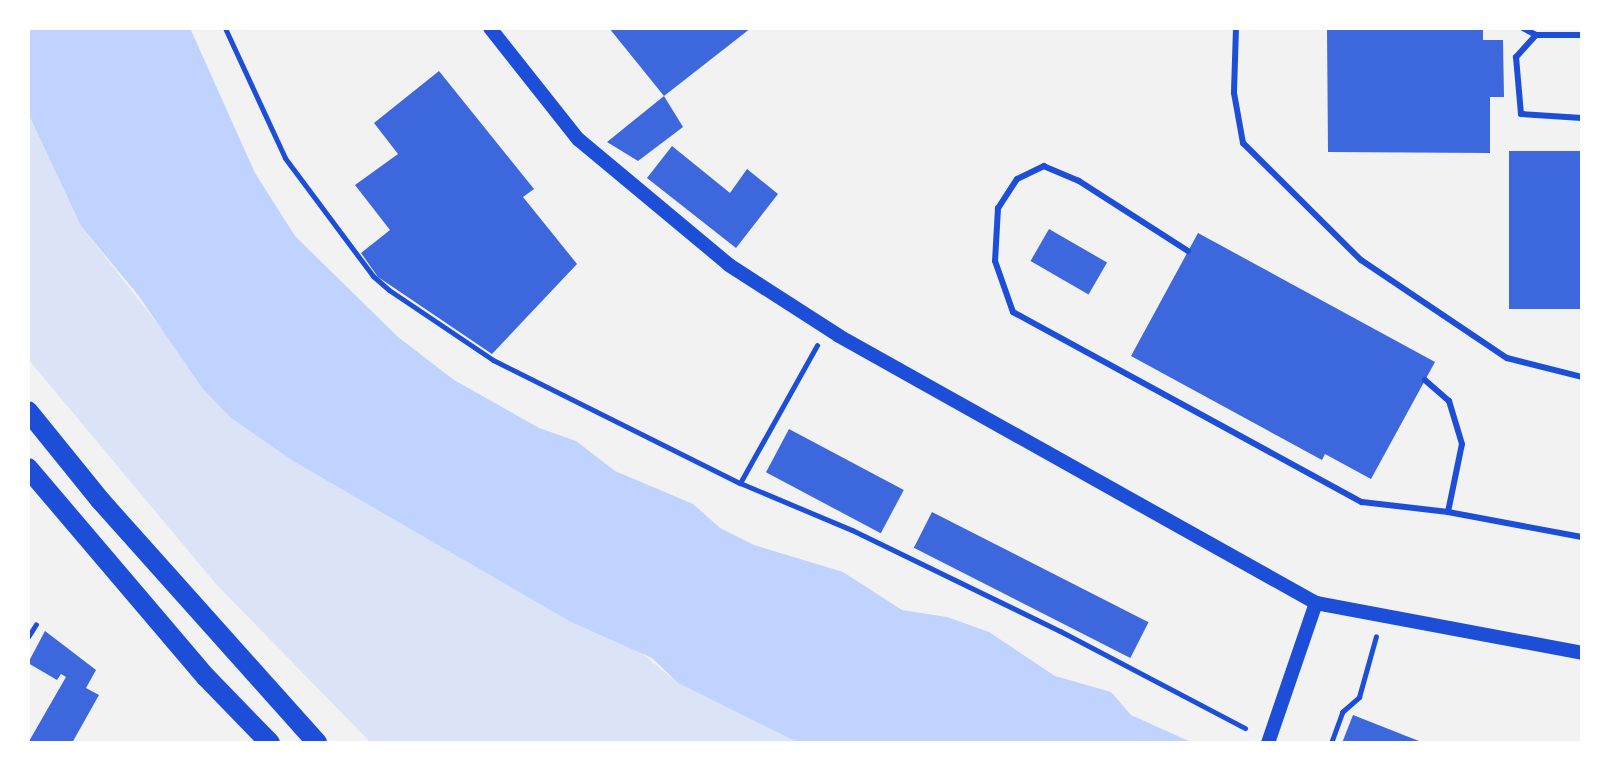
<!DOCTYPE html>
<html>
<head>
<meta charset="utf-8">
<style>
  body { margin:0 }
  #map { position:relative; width:1610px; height:771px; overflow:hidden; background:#f2f2f2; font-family:Poppins,sans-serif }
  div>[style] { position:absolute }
  .green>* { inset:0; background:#dbe4f7 }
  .water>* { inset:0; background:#bfd3fe }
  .building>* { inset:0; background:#3d67dc; transform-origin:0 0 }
  .path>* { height:5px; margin:-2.5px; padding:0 2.5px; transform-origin:2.5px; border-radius:2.5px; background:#1d4ed8 }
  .service>* { height:6px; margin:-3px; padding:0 3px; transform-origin:3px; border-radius:3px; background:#1d4ed8 }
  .tertiary>* { height:14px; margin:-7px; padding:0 7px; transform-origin:7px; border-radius:7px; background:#1d4ed8 }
  .trunk>* { height:20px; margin:-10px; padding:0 10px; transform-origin:10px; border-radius:10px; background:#1d4ed8 }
  span { translate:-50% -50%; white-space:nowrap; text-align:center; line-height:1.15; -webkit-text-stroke:8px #fff; paint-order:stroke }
  .frame { position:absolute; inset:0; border:30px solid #fff; pointer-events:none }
</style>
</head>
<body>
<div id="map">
  <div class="green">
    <div style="clip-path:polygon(28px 113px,81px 226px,231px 418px,293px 461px,569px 621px,635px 648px,678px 683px,799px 743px,371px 743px,216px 584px,28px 359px)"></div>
  </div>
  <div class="water">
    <div style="clip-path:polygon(28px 28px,190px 28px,255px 173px,295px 236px,398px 337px,454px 380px,539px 428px,576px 441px,615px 471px,693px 504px,720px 528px,754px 545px,843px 572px,902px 610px,947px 617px,989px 632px,1055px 676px,1111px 692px,1131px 715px,1193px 743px,799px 743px,678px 683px,652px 658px,569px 621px,293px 461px,231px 418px,203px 389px,138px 295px,81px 226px,28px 113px)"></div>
  </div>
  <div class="building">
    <div style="clip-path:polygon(609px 28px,751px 28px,664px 96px)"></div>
    <div style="clip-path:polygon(1327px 28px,1483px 28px,1483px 40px,1503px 40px,1504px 97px,1490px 97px,1490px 153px,1328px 152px)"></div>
    <div style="clip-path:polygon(439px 71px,534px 189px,523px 197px,577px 264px,492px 354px,378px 277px,361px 253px,390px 230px,355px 185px,398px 154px,374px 123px)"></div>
    <div style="clip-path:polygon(664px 96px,683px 127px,638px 161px,607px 142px)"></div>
    <div style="clip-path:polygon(672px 146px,730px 193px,747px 169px,778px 194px,736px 248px,647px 178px)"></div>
    <div style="left:1509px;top:151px;width:73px;height:158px"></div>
    <div style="left:1049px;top:229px;width:67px;height:37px;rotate:30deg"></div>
    <div style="clip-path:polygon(1198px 233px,1435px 362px,1371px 479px,1325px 454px,1322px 460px,1131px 356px)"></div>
    <div style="left:789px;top:429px;width:130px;height:49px;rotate:28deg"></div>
    <div style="left:932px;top:512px;width:243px;height:40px;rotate:27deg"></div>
    <div style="clip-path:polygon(45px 631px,96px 670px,86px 688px,99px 695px,72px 743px,28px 743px,66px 677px,61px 674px,57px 680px,28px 663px)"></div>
    <div style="clip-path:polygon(1353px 715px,1424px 743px,1342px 743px)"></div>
  </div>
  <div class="path">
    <div style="left:225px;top:28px;width:143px;rotate:65.2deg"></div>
    <div style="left:285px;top:158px;width:147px;rotate:53.3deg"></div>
    <div style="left:373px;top:276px;width:21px;rotate:41deg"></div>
    <div style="left:389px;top:290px;width:125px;rotate:33.9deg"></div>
    <div style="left:493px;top:360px;width:276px;rotate:26.5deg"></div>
    <div style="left:740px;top:483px;width:121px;rotate:22.8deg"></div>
    <div style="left:852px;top:530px;width:231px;rotate:25.9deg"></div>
    <div style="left:1060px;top:631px;width:209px;rotate:27.7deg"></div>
    <div style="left:740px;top:483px;width:158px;rotate:-60.8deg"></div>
    <div style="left:28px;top:637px;width:15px;rotate:-58deg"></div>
    <div style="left:1331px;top:743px;width:33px;rotate:-70deg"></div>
    <div style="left:1342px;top:712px;width:23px;rotate:-41deg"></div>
    <div style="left:1359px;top:697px;width:63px;rotate:-74.4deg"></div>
  </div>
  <div class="service">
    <div style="left:1236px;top:28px;width:65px;rotate:91.8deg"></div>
    <div style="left:1234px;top:93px;width:51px;rotate:79.8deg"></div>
    <div style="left:1243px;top:143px;width:166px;rotate:44.8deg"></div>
    <div style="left:1361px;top:260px;width:176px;rotate:33.9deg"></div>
    <div style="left:1507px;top:358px;width:77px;rotate:14.2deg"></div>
    <div style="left:1523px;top:28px;width:15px;rotate:28deg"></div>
    <div style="left:1536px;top:35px;width:46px"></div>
    <div style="left:1536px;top:35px;width:30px;rotate:132deg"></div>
    <div style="left:1516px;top:57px;width:57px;rotate:85deg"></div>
    <div style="left:1521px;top:114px;width:61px;rotate:3.8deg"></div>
    <div style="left:1188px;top:251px;width:130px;rotate:-147.3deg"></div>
    <div style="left:1079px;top:181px;width:38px;rotate:-157deg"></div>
    <div style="left:1044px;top:166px;width:30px;rotate:154deg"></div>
    <div style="left:1017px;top:179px;width:35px;rotate:123deg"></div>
    <div style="left:998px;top:208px;width:53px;rotate:93.2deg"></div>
    <div style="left:995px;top:261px;width:54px;rotate:70.6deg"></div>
    <div style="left:1013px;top:312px;width:397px;rotate:28.6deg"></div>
    <div style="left:1362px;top:502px;width:87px;rotate:6.6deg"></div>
    <div style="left:1448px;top:512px;width:69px;rotate:-78.4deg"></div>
    <div style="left:1462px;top:444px;width:45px;rotate:-106.8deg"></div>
    <div style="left:1449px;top:401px;width:32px;rotate:-139deg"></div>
    <div style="left:1448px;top:512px;width:136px;rotate:10.6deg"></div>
  </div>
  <div class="tertiary">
    <div style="left:490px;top:28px;width:142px;rotate:51.6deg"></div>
    <div style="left:578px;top:139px;width:197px;rotate:39.8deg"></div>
    <div style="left:729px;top:265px;width:131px;rotate:32.8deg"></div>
    <div style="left:839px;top:336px;width:547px;rotate:29.24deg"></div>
    <div style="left:1316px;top:603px;width:271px;rotate:10.6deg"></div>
    <div style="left:1268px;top:743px;width:148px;rotate:-71.1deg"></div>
  </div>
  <div class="trunk">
    <div style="left:28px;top:411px;width:114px;rotate:51deg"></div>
    <div style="left:100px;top:500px;width:326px;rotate:48.2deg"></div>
    <div style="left:28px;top:468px;width:275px;rotate:49.6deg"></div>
    <div style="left:206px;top:677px;width:92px;rotate:45.9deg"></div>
  </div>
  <div class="frame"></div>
</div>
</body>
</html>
